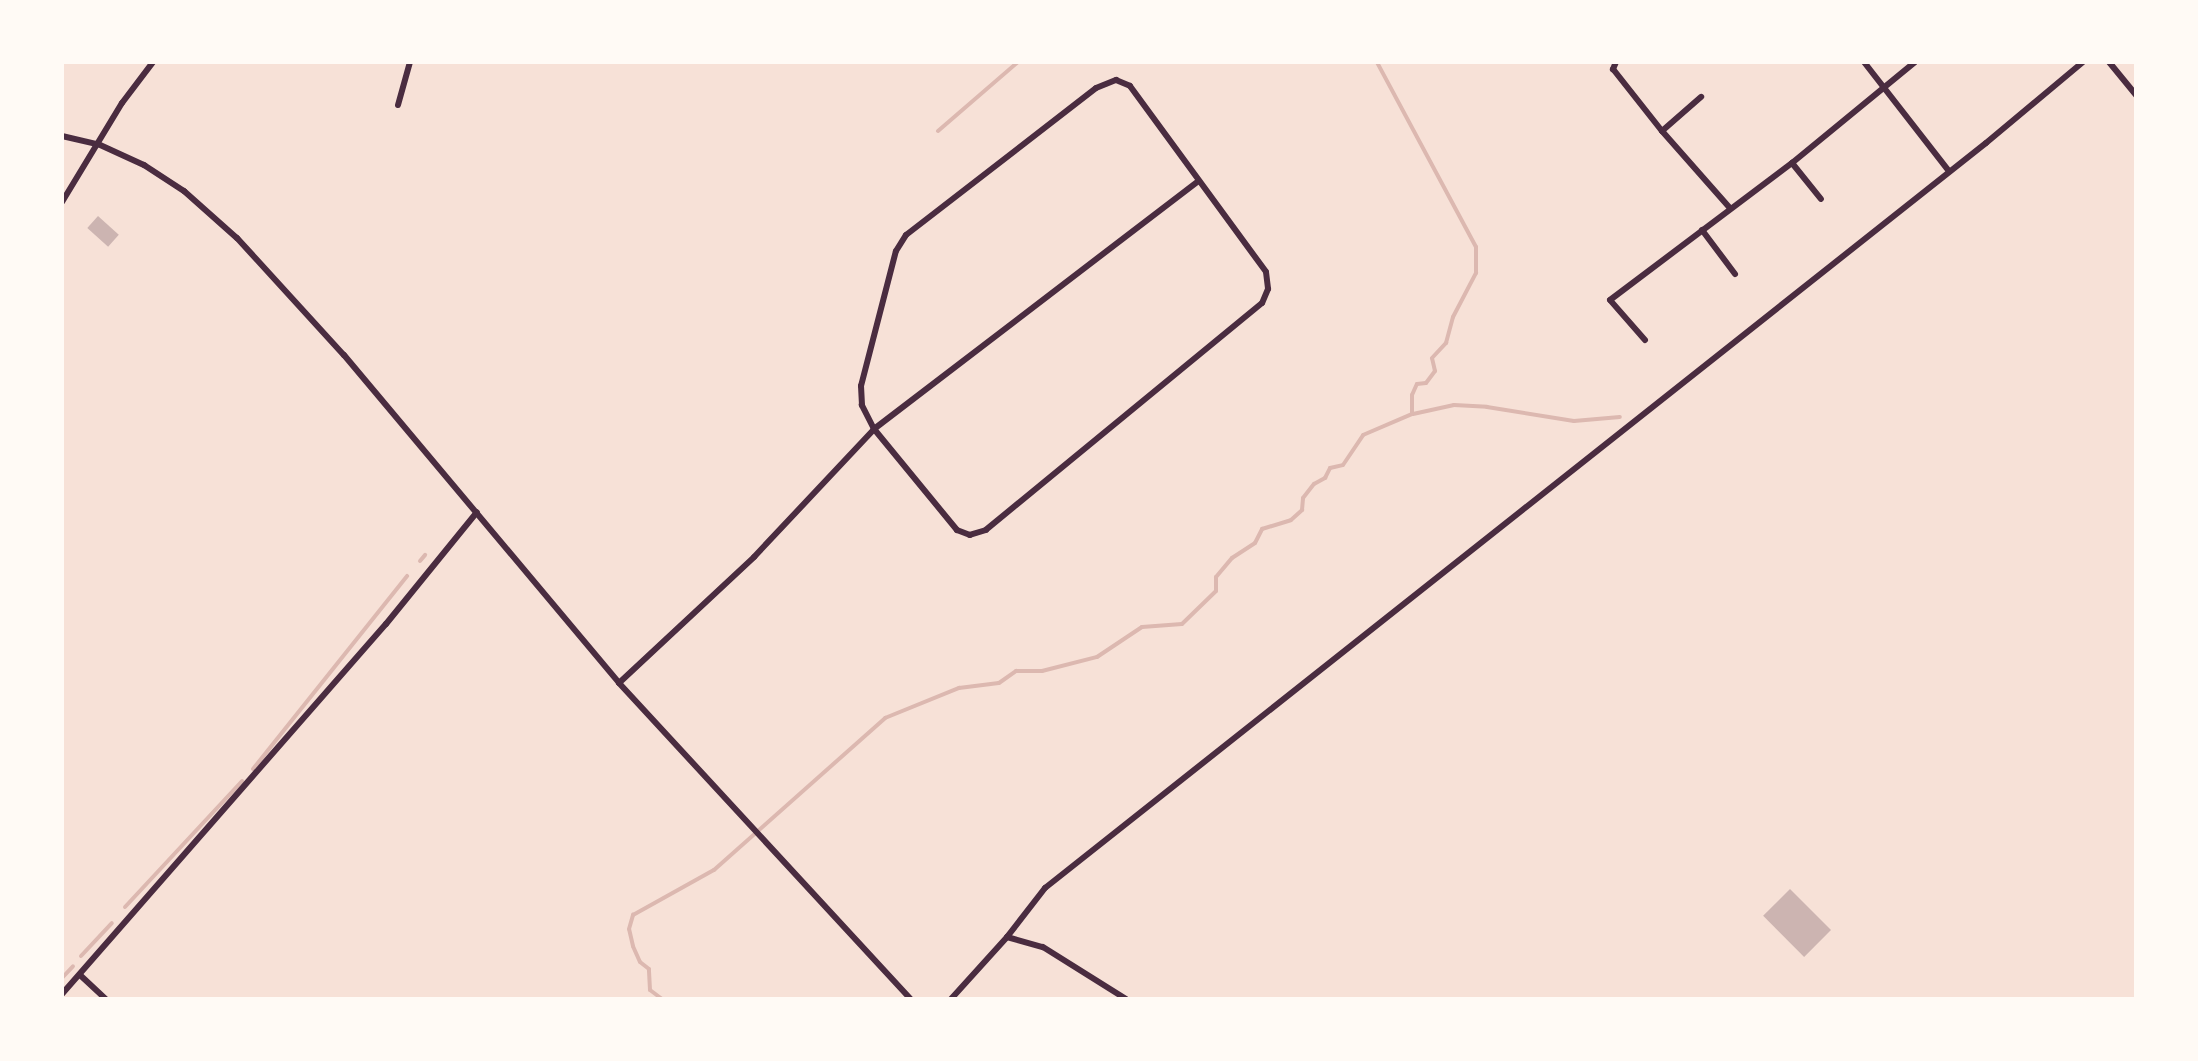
<!DOCTYPE html>
<html>
<head>
<meta charset="utf-8">
<style>
  body { margin:0 }
  #map { position:relative; width:2198px; height:1061px; overflow:hidden; background:#f7e1d7; font-family:Rubik,sans-serif }
  div>[style] { position:absolute }
  .stream>* { height:4px; margin:-2px; padding:0 2px; transform-origin:2px; border-radius:2px; background:#dcb8b0 }
  .building>* { inset:0; background:#ccb4b1; transform-origin:0 0 }
  .minor>* { height:6px; margin:-3px; padding:0 3px; transform-origin:3px; border-radius:3px; background:#4a2c40 }
  span { translate:-50% -50%; white-space:nowrap; text-align:center; line-height:1.15; -webkit-text-stroke:8px #fffaf5; paint-order:stroke }
  .frame { position:absolute; inset:0; border:64px solid #fffaf5; pointer-events:none }
</style>
</head>
<body>
<div id="map">
  <div class="stream">
    <div style="left:938px;top:131px;width:106px;rotate:-40.8deg"></div>
    <div style="left:1413px;top:414px;width:42px;rotate:-12.4deg"></div>
    <div style="left:1454px;top:405px;width:33px;rotate:3deg"></div>
    <div style="left:1487px;top:407px;width:88px;rotate:9.1deg"></div>
    <div style="left:1574px;top:421px;width:46px;rotate:-5deg"></div>
    <div style="left:420px;top:561px;width:8px;rotate:-50deg"></div>
    <div style="left:253px;top:769px;width:247px;rotate:-51.4deg"></div>
    <div style="left:125px;top:907px;width:172px;rotate:-47.1deg"></div>
    <div style="left:81px;top:956px;width:45px;rotate:-46.8deg"></div>
    <div style="left:62px;top:978px;width:16px;rotate:-47deg"></div>
    <div style="left:662px;top:999px;width:15px;rotate:-143deg"></div>
    <div style="left:650px;top:990px;width:21px;rotate:-93deg"></div>
    <div style="left:649px;top:969px;width:11px;rotate:-142deg"></div>
    <div style="left:640px;top:962px;width:17px;rotate:-114deg"></div>
    <div style="left:633px;top:946px;width:17px;rotate:-103deg"></div>
    <div style="left:629px;top:929px;width:15px;rotate:-74deg"></div>
    <div style="left:633px;top:915px;width:93px;rotate:-29.1deg"></div>
    <div style="left:714px;top:870px;width:229px;rotate:-41.6deg"></div>
    <div style="left:885px;top:718px;width:80px;rotate:-22.1deg"></div>
    <div style="left:959px;top:688px;width:40px;rotate:-7.1deg"></div>
    <div style="left:999px;top:683px;width:21px;rotate:-35deg"></div>
    <div style="left:1016px;top:671px;width:26px"></div>
    <div style="left:1042px;top:671px;width:57px;rotate:-14.3deg"></div>
    <div style="left:1097px;top:657px;width:54px;rotate:-33.7deg"></div>
    <div style="left:1142px;top:627px;width:40px;rotate:-4.3deg"></div>
    <div style="left:1182px;top:624px;width:47px;rotate:-44.1deg"></div>
    <div style="left:1216px;top:591px;width:14px;rotate:-90deg"></div>
    <div style="left:1216px;top:577px;width:25px;rotate:-50deg"></div>
    <div style="left:1232px;top:558px;width:27px;rotate:-33deg"></div>
    <div style="left:1255px;top:543px;width:16px;rotate:-63deg"></div>
    <div style="left:1262px;top:529px;width:30px;rotate:-17deg"></div>
    <div style="left:1291px;top:520px;width:15px;rotate:-42deg"></div>
    <div style="left:1302px;top:510px;width:12px;rotate:-85deg"></div>
    <div style="left:1303px;top:498px;width:18px;rotate:-52deg"></div>
    <div style="left:1314px;top:484px;width:13px;rotate:-29deg"></div>
    <div style="left:1325px;top:478px;width:11px;rotate:-63deg"></div>
    <div style="left:1330px;top:468px;width:13px;rotate:-13deg"></div>
    <div style="left:1343px;top:465px;width:36px;rotate:-56deg"></div>
    <div style="left:1363px;top:435px;width:53px;rotate:-23.2deg"></div>
    <div style="left:1412px;top:414px;width:19px;rotate:-90deg"></div>
    <div style="left:1412px;top:395px;width:12px;rotate:-66deg"></div>
    <div style="left:1417px;top:384px;width:9px;rotate:-6deg"></div>
    <div style="left:1426px;top:383px;width:15px;rotate:-53deg"></div>
    <div style="left:1435px;top:371px;width:13px;rotate:-103deg"></div>
    <div style="left:1432px;top:358px;width:21px;rotate:-47deg"></div>
    <div style="left:1446px;top:343px;width:27px;rotate:-75deg"></div>
    <div style="left:1453px;top:317px;width:50px;rotate:-62.4deg"></div>
    <div style="left:1476px;top:273px;width:26px;rotate:-90deg"></div>
    <div style="left:1476px;top:247px;width:210px;rotate:-118.2deg"></div>
  </div>
  <div class="building">
    <div style="left:98px;top:216px;width:28px;height:16px;rotate:42deg"></div>
    <div style="left:1790px;top:889px;width:58px;height:38px;rotate:45deg"></div>
  </div>
  <div class="minor">
    <div style="left:1616px;top:62px;width:8px;rotate:113deg"></div>
    <div style="left:1613px;top:69px;width:79px;rotate:51.7deg"></div>
    <div style="left:1662px;top:131px;width:103px;rotate:48.6deg"></div>
    <div style="left:1864px;top:62px;width:137px;rotate:52.1deg"></div>
    <div style="left:2109px;top:62px;width:43px;rotate:50.7deg"></div>
    <div style="left:1116px;top:80px;width:15px;rotate:23deg"></div>
    <div style="left:1130px;top:86px;width:230px;rotate:53.8deg"></div>
    <div style="left:1266px;top:272px;width:17px;rotate:83deg"></div>
    <div style="left:1268px;top:289px;width:15px;rotate:113deg"></div>
    <div style="left:1262px;top:303px;width:357px;rotate:140.6deg"></div>
    <div style="left:986px;top:530px;width:17px;rotate:163deg"></div>
    <div style="left:970px;top:535px;width:14px;rotate:-159deg"></div>
    <div style="left:957px;top:530px;width:131px;rotate:-129.4deg"></div>
    <div style="left:874px;top:429px;width:27px;rotate:-117deg"></div>
    <div style="left:862px;top:405px;width:19px;rotate:-93deg"></div>
    <div style="left:861px;top:386px;width:139px;rotate:-75.5deg"></div>
    <div style="left:896px;top:251px;width:19px;rotate:-58deg"></div>
    <div style="left:906px;top:235px;width:240px;rotate:-37.7deg"></div>
    <div style="left:1096px;top:88px;width:22px;rotate:-22deg"></div>
    <div style="left:398px;top:105px;width:45px;rotate:-74.4deg"></div>
    <div style="left:1662px;top:131px;width:52px;rotate:-41.1deg"></div>
    <div style="left:62px;top:136px;width:37px;rotate:13deg"></div>
    <div style="left:98px;top:144px;width:51px;rotate:24.5deg"></div>
    <div style="left:144px;top:165px;width:48px;rotate:33deg"></div>
    <div style="left:184px;top:191px;width:71px;rotate:41.6deg"></div>
    <div style="left:237px;top:238px;width:159px;rotate:47.6deg"></div>
    <div style="left:344px;top:355px;width:428px;rotate:50deg"></div>
    <div style="left:619px;top:683px;width:430px;rotate:47.3deg"></div>
    <div style="left:1792px;top:163px;width:46px;rotate:51.1deg"></div>
    <div style="left:62px;top:202px;width:116px;rotate:-58.8deg"></div>
    <div style="left:122px;top:103px;width:51px;rotate:-52.9deg"></div>
    <div style="left:1702px;top:230px;width:55px;rotate:53.1deg"></div>
    <div style="left:1645px;top:340px;width:53px;rotate:-131.2deg"></div>
    <div style="left:1610px;top:300px;width:228px;rotate:-37deg"></div>
    <div style="left:1792px;top:163px;width:159px;rotate:-39.4deg"></div>
    <div style="left:619px;top:683px;width:185px;rotate:-43deg"></div>
    <div style="left:754px;top:557px;width:175px;rotate:-46.8deg"></div>
    <div style="left:874px;top:429px;width:407px;rotate:-37.4deg"></div>
    <div style="left:1007px;top:937px;width:37px;rotate:16deg"></div>
    <div style="left:1043px;top:947px;width:98px;rotate:32.1deg"></div>
    <div style="left:80px;top:975px;width:35px;rotate:43deg"></div>
    <div style="left:62px;top:994px;width:492px;rotate:-48.8deg"></div>
    <div style="left:386px;top:624px;width:144px;rotate:-50.9deg"></div>
    <div style="left:951px;top:999px;width:84px;rotate:-47.9deg"></div>
    <div style="left:1007px;top:937px;width:62px;rotate:-52.2deg"></div>
    <div style="left:1045px;top:888px;width:1200px;rotate:-38.37deg"></div>
    <div style="left:1986px;top:143px;width:126px;rotate:-39.9deg"></div>
  </div>
  <div class="frame"></div>
</div>
</body>
</html>
